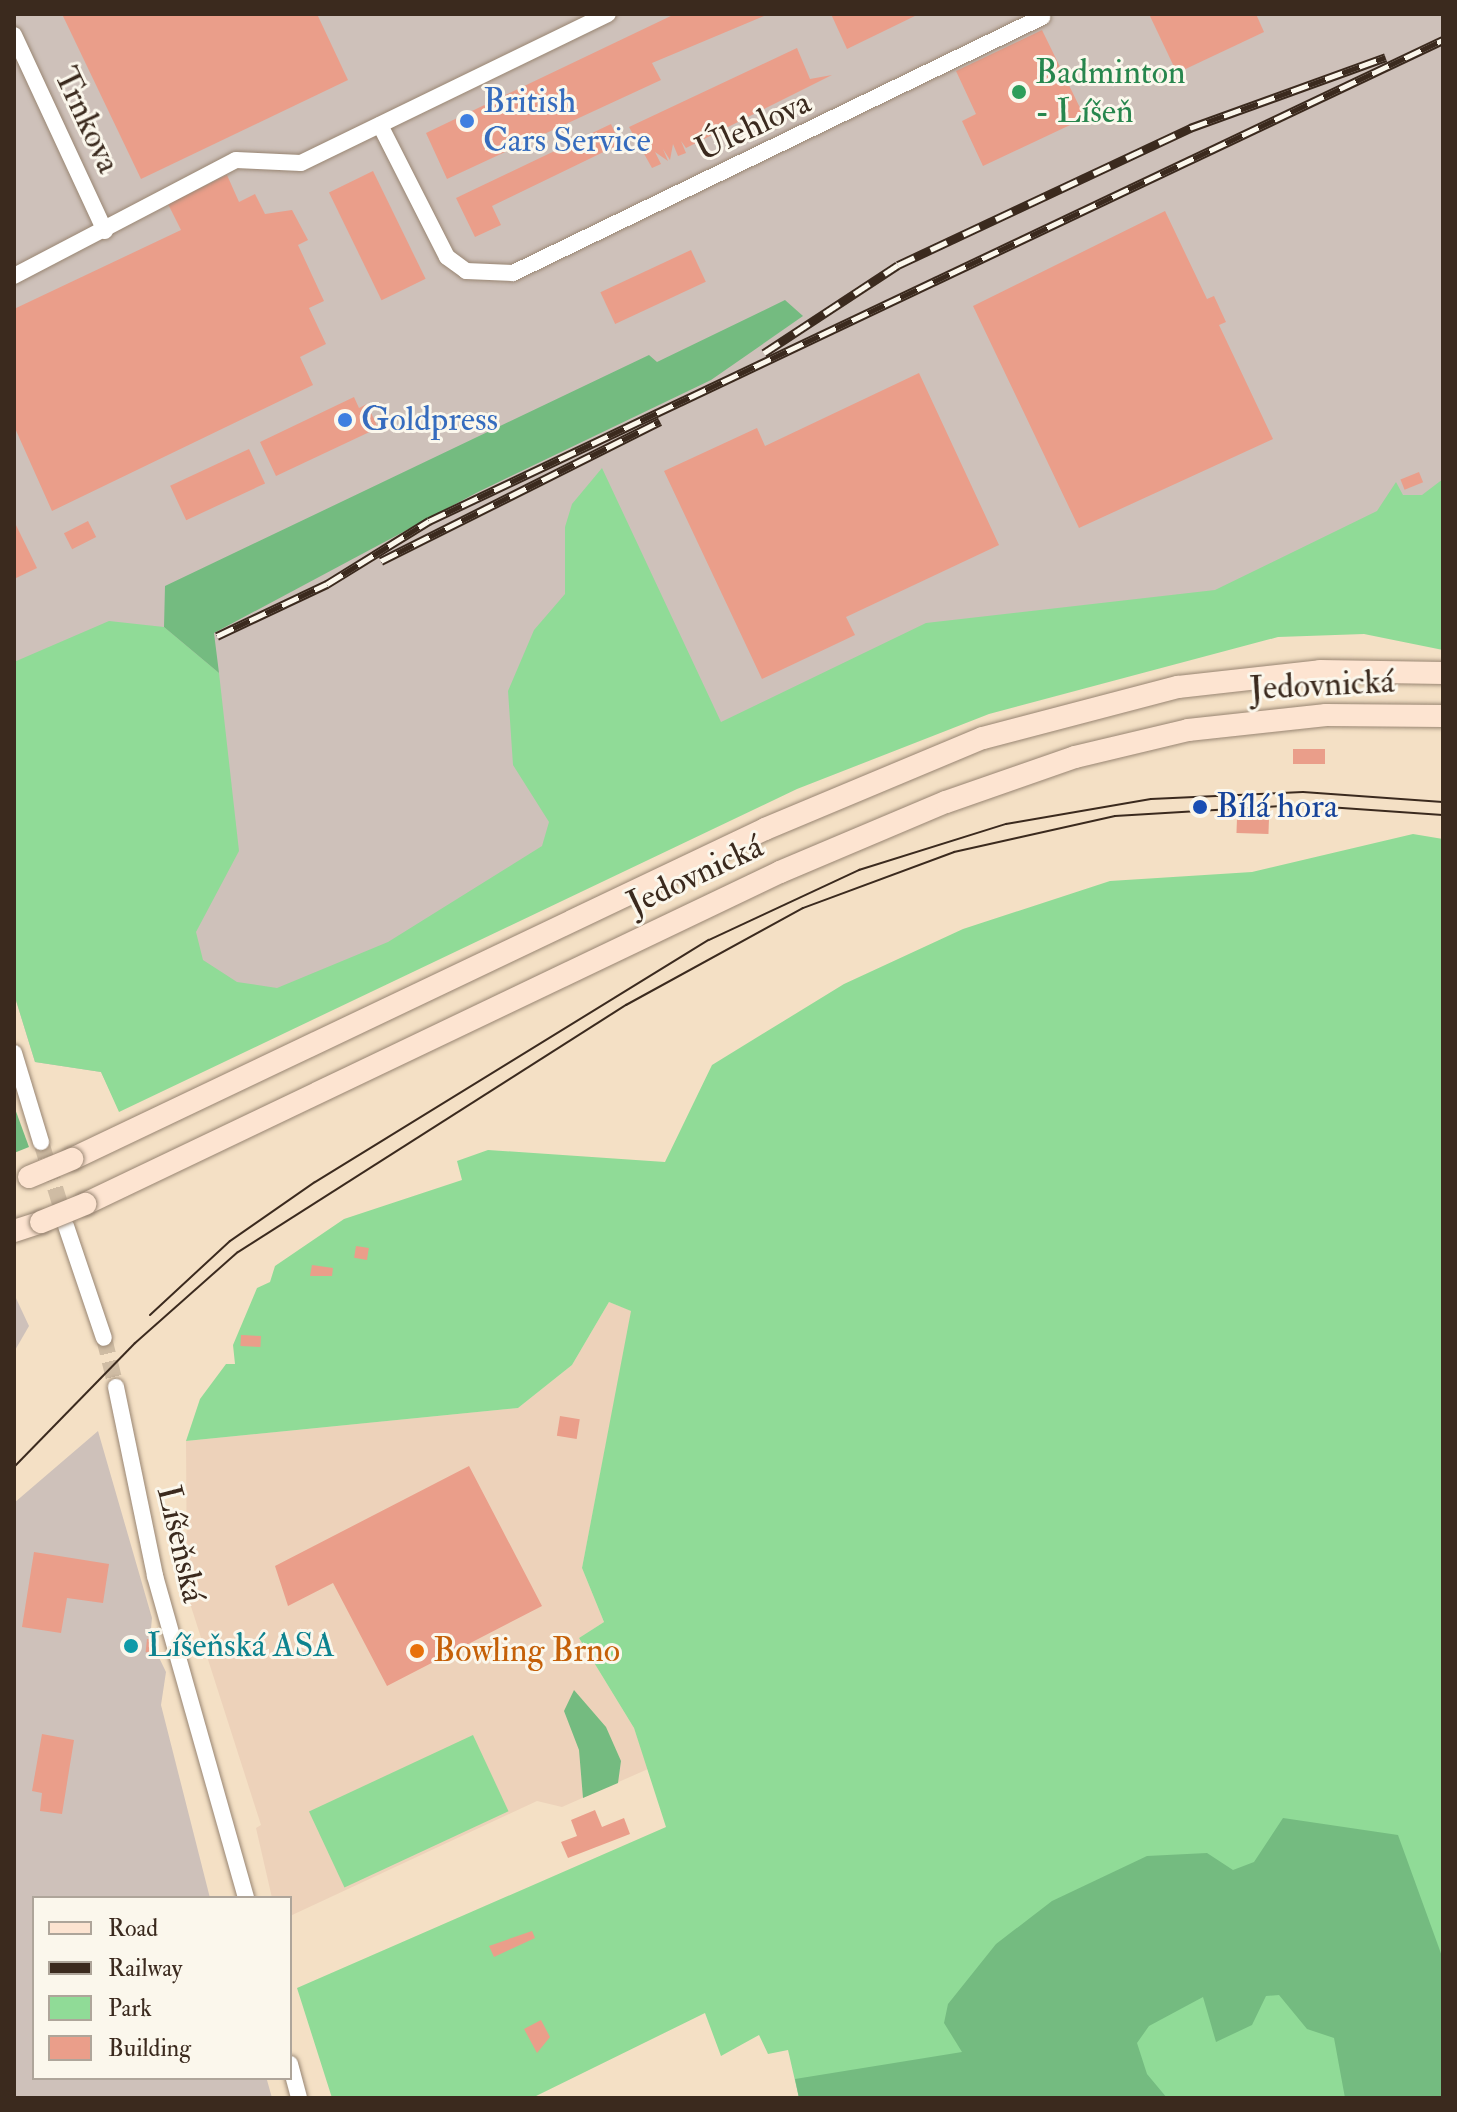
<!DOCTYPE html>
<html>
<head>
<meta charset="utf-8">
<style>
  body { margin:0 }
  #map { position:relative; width:1457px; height:2112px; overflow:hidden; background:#f4e0c5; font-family:"IM FELL Double Pica",serif }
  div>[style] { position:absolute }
  .built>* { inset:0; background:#edd2ba }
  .industrial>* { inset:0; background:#cec1ba }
  .green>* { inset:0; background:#90db97; transform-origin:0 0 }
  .forest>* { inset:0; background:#74bb80 }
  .building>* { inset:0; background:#ea9e8a; transform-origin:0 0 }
  .street-tunnel>* { height:16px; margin-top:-8px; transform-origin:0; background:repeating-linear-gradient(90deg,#cfbca4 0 16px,transparent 0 24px) }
  .roads { filter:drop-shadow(0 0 2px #988572) drop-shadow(0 0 2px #988572) }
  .street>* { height:16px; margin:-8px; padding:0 8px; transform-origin:8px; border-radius:8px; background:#fff }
  .secondary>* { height:22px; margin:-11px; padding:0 11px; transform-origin:11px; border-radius:11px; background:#fde4d1 }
  .tram>* { height:2px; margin:-1px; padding:0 1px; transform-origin:1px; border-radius:1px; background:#3b2a1e }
  .rail>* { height:9px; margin-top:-4.5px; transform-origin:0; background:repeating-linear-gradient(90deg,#fbf7ec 0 18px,#3b2a1e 0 36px); box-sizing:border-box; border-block:2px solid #3b2a1e }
  .bridges { filter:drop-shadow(0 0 2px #988572) drop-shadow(0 0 2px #988572) }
  .secondary-bridge>* { height:22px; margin:-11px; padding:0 11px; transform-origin:11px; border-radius:11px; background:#fde4d1 }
  .dots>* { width:22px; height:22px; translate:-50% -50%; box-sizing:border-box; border:4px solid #fbf7ec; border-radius:50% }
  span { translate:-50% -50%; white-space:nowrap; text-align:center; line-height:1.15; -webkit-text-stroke:6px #fbf7ec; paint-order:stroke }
  .leisure-label { font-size:34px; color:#27864d }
  .left { translate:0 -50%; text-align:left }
  .shop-label { font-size:34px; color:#366cbe }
  .street-label { font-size:34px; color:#3b2a1e }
  .transit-label { font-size:34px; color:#164399 }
  .culture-label { font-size:34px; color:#0d838f }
  .food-label { font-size:34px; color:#c56008 }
  .frame { position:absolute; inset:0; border:16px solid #3b2a1e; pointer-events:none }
  .legend { position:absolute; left:32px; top:1896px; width:260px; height:184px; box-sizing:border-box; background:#fbf7ec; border:2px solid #aea59a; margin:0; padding:10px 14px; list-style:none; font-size:24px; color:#3b2a1e }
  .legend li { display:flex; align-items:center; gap:16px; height:40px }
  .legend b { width:40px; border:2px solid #aea59a }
</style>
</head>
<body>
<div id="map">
  <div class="built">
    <div style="clip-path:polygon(609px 1302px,632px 1311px,582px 1568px,604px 1622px,579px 1638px,634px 1728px,648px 1769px,562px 1807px,537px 1801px,290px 1916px,290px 1898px,272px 1898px,256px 1828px,261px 1825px,187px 1594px,186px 1441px,518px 1408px,572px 1365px)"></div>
  </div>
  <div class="industrial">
    <div style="clip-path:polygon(14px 14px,1443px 14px,1443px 521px,768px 798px,118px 1108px,101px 1072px,35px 1062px,14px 994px)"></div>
    <div style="clip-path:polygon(14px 1294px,29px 1326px,14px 1352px)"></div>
    <div style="clip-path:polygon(98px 1431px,152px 1618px,150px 1639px,166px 1672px,161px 1705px,210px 1898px,34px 1898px,34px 2078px,254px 2078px,267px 2080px,272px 2098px,14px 2098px,14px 1503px)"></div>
  </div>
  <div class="green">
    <div style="clip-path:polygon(602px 468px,721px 722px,926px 623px,1215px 590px,1377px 511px,1396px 482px,1403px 495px,1422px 495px,1443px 479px,1443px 650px,1364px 634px,1278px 637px,989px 714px,797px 789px,119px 1112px,101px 1072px,35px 1062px,14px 994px,14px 662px,109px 621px,164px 627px,219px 673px,239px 851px,196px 932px,203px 960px,237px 982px,277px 988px,388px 942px,542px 846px,549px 822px,513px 765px,508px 691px,534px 630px,565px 594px,565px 527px,572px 504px)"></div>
    <div style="clip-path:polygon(1413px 834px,1443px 839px,1443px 1959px,1424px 1917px,1443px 2098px,799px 2098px,788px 2050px,768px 2054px,759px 2035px,721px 2056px,705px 2013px,532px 2098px,332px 2098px,297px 1988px,666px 1827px,634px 1728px,579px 1638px,604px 1622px,582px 1568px,631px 1311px,609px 1302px,572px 1365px,518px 1408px,186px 1441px,200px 1399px,226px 1364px,235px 1364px,233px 1345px,257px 1288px,270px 1282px,275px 1266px,344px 1219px,462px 1180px,457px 1161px,488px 1150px,665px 1162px,712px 1065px,844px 984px,963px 929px,1110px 881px,1252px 872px)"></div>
    <div style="left:473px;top:1735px;width:84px;height:181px;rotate:65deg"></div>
  </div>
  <div class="forest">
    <div style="clip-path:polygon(785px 300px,803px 316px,711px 380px,478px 492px,214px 633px,219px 673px,164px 627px,165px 586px,649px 355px,657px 362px)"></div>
    <div style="clip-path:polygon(14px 1106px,29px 1147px,14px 1153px)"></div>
    <div style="clip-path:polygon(574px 1690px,606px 1727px,621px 1761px,618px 1783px,583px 1798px,579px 1750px,564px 1711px)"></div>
    <div style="clip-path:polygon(1283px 1818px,1398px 1835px,1443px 1959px,1443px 2098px,1345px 2098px,1334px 2038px,1307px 2029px,1279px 1995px,1266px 1996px,1252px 2025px,1216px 2042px,1203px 1997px,1149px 2026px,1137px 2043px,1147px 2074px,1167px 2098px,799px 2098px,795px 2079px,962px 2052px,944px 2023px,948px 2004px,996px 1944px,1052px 1901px,1147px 1856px,1207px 1853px,1233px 1870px,1254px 1862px)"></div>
  </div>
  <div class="building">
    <div style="clip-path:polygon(62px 14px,317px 14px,348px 80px,141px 179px)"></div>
    <div style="clip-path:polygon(675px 14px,764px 16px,652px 63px,661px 80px,447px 179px,426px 133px)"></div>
    <div style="clip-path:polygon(831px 14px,919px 14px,847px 49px)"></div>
    <div style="clip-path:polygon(1149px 14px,1256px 14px,1264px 32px,1177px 73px)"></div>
    <div style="clip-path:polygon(1042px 30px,1085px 118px,983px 166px,962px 121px,976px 114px,956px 71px)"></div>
    <div style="clip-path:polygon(797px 48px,810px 79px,832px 75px,686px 148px,681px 141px,686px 153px,678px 156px,673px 144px,670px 160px,663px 149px,668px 161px,655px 152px,661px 164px,652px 168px,629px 127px)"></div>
    <div style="clip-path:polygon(611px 124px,620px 144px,492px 206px,501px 225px,475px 237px,456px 198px)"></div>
    <div style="left:373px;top:171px;width:120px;height:49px;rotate:64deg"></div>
    <div style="clip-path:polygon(227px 175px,239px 202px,255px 194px,265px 214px,292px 210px,308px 240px,298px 245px,324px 301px,309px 308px,326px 344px,300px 357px,313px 385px,52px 511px,14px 426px,14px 309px,181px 230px,168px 204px)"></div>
    <div style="clip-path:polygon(1165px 211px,1207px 299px,1214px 296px,1226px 322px,1219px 325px,1273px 439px,1079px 528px,973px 306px)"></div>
    <div style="left:691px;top:250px;width:35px;height:100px;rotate:65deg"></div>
    <div style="clip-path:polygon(919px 373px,999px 545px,846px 617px,855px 635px,762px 679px,664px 471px,757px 428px,765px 446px)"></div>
    <div style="clip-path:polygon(354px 397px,359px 408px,367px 404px,378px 428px,276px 476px,260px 442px)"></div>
    <div style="left:249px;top:449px;width:38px;height:87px;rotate:65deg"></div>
    <div style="left:1419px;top:472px;width:11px;height:20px;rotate:68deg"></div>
    <div style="clip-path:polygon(14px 521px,37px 568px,14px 579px)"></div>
    <div style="left:88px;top:521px;width:18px;height:27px;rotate:63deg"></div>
    <div style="left:1293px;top:749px;width:32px;height:15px"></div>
    <div style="left:1237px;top:818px;width:32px;height:15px;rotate:2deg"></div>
    <div style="left:356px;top:1246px;width:13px;height:12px;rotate:9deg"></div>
    <div style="clip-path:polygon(312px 1265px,333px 1268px,332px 1276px,310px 1276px)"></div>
    <div style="left:241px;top:1335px;width:20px;height:11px;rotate:3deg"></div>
    <div style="left:560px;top:1416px;width:20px;height:20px;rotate:9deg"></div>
    <div style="clip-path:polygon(469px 1466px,542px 1606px,387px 1686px,333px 1583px,288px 1606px,275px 1566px)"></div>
    <div style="clip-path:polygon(34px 1552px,109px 1564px,103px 1603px,67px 1598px,61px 1633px,22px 1627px)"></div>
    <div style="left:126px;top:1636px;width:13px;height:16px;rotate:9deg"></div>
    <div style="left:147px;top:1639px;width:9px;height:13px;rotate:6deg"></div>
    <div style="clip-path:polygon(42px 1734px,74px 1740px,62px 1814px,40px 1811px,42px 1793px,32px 1791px)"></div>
    <div style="clip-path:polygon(595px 1810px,602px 1827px,624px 1818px,630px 1834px,568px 1858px,561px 1842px,577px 1836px,571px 1820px)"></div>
    <div style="clip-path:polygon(532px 1931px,535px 1938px,494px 1957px,489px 1946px)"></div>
    <div style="clip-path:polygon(541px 2020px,550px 2037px,537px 2053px,524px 2029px)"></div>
  </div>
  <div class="street-tunnel">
    <div style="left:41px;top:1142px;width:82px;rotate:72.9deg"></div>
    <div style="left:104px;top:1338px;width:50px;rotate:76.2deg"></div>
  </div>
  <div class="roads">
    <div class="street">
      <div style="left:14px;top:35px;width:216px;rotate:65.1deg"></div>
      <div style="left:380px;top:125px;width:148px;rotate:63.1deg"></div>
      <div style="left:447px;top:257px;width:24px;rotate:36deg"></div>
      <div style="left:466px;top:271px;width:47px;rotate:2.4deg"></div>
      <div style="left:513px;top:273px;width:588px;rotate:-25.82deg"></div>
      <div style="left:14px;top:276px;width:250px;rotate:-27.6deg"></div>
      <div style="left:236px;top:160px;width:65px;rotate:2.6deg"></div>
      <div style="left:301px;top:163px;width:341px;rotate:-25.9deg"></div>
      <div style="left:14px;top:1053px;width:93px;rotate:73.1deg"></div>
      <div style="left:66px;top:1226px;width:118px;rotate:71.3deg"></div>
      <div style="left:116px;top:1387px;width:193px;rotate:78.3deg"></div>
      <div style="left:155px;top:1576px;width:335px;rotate:74.2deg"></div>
      <div style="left:290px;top:2064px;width:35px;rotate:75deg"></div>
    </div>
    <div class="secondary">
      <div style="left:72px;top:1159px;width:768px;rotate:-25.46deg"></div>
      <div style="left:765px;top:829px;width:236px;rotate:-22.7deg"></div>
      <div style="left:983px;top:738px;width:202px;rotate:-14.7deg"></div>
      <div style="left:1178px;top:687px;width:143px;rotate:-6.4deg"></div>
      <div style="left:1320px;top:671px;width:123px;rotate:0.9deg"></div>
      <div style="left:85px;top:1204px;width:770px;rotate:-25.53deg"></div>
      <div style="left:780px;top:872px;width:180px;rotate:-22.9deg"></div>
      <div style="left:946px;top:802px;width:137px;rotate:-19.2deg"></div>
      <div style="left:1075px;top:757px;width:116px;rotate:-13.4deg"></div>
      <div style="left:1188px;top:730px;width:139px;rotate:-6.2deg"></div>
      <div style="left:1326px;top:715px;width:117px;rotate:0.5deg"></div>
      <div style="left:14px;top:1231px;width:28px;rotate:-18deg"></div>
    </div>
  </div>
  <div class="tram">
    <div style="left:150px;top:1315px;width:109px;rotate:-42.8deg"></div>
    <div style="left:230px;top:1241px;width:103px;rotate:-34.8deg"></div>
    <div style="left:315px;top:1182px;width:462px;rotate:-31.6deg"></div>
    <div style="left:709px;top:940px;width:166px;rotate:-25deg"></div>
    <div style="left:859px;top:870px;width:154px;rotate:-17.4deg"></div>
    <div style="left:1006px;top:824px;width:147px;rotate:-9.8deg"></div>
    <div style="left:1151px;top:799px;width:152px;rotate:-2.6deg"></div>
    <div style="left:1303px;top:792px;width:140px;rotate:4.1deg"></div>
    <div style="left:14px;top:1467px;width:173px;rotate:-45.7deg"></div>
    <div style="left:135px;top:1343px;width:137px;rotate:-41.5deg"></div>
    <div style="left:238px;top:1252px;width:460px;rotate:-32.5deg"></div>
    <div style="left:626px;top:1005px;width:202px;rotate:-28.7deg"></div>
    <div style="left:803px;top:908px;width:161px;rotate:-20.3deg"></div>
    <div style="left:954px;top:852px;width:165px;rotate:-12.6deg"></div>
    <div style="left:1115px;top:816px;width:184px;rotate:-3.4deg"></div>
    <div style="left:1299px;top:805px;width:144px;rotate:4deg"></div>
  </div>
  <div class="rail">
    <div style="left:764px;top:353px;width:160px;rotate:-33.3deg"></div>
    <div style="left:898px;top:265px;width:323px;rotate:-25.1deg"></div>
    <div style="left:1190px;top:128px;width:208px;rotate:-19.9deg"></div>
    <div style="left:381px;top:561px;width:312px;rotate:-26.6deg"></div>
    <div style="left:217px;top:636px;width:122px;rotate:-25.3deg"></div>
    <div style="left:327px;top:584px;width:120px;rotate:-31.7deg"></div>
    <div style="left:429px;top:521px;width:1122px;rotate:-25.38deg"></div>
  </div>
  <div class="bridges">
    <div class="secondary-bridge">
      <div style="left:29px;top:1177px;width:47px;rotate:-22.7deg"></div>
      <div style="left:41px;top:1222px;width:48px;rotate:-22.2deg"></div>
    </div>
  </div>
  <div class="dots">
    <div style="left:1019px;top:92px;background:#2e9e5b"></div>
    <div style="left:467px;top:121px;background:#3f7fe0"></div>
    <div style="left:345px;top:420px;background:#3f7fe0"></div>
    <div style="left:1200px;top:807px;background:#1a4fb4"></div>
    <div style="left:131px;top:1646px;background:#0f9aa8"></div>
    <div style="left:417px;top:1651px;background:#e8710a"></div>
  </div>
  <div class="leisure-label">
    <span class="left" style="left:1035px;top:92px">Badminton<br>- Líšeň</span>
  </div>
  <div class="shop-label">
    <span class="left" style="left:483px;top:121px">British<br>Cars Service</span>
    <span class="left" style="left:361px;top:420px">Goldpress</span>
  </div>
  <div class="street-label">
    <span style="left:87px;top:120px;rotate:65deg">Trnkova</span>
    <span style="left:753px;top:126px;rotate:-25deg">Úlehlova</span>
    <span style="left:1322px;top:685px;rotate:-3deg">Jedovnická</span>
    <span style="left:695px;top:875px;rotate:-25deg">Jedovnická</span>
    <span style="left:181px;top:1544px;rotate:77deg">Líšeňská</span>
  </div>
  <div class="transit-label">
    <span class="left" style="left:1216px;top:807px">Bílá hora</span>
  </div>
  <div class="culture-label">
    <span class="left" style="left:147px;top:1646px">Líšeňská ASA</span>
  </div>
  <div class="food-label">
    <span class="left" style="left:433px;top:1651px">Bowling Brno</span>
  </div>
  <div class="frame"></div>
  <ul class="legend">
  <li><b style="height:10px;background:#fde4d1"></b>Road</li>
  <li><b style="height:10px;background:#3b2a1e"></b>Railway</li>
  <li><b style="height:22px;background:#90db97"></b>Park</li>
  <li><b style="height:22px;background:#ea9e8a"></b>Building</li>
  </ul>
</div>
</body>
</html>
